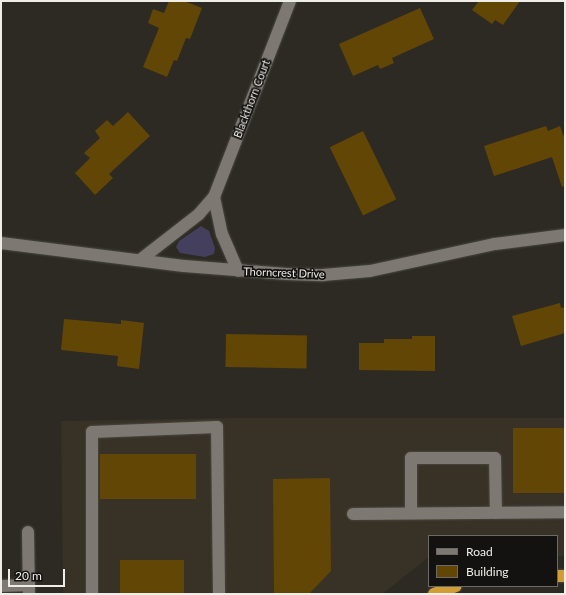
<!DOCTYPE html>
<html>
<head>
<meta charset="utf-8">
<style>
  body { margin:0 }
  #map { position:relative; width:566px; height:595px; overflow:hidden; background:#2d2a23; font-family:Lato,sans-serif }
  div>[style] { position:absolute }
  .built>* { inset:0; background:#383125 }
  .green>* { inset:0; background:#443f5d }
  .building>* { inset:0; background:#624605; transform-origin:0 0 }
  .roads { filter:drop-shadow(0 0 1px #494742) drop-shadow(0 0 1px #494742) }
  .minor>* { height:12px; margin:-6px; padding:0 6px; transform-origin:6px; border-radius:6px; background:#7d7972 }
  .highway>* { height:12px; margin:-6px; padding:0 6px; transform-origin:6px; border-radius:6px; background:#d19e36 }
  span { translate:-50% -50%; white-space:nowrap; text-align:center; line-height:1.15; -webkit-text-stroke:3.5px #141210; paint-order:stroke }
  .street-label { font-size:11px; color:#efede8 }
  .frame { position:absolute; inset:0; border:2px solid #efede8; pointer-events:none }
  .legend { position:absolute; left:428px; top:535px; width:130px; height:52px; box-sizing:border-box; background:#141210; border:1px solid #6c6a66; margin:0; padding:5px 7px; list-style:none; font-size:12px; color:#efede8 }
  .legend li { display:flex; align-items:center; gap:8px; height:20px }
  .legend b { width:20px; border:1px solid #6c6a66 }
  .scale { position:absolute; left:8px; top:569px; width:57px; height:18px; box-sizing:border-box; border:2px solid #efede8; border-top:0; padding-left:5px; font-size:12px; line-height:14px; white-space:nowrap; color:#efede8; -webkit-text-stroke:3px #141210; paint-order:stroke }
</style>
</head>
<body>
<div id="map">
  <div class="built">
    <div style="clip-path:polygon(233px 418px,565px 418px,565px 556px,557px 556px,557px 536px,429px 536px,429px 557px,382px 594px,63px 594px,61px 421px)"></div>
  </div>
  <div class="green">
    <div style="clip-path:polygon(201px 226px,209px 231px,215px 248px,214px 254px,205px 257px,180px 253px,176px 247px,179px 241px)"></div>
  </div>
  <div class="building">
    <div style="clip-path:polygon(169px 1px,184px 1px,202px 8px,190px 39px,186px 38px,177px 61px,174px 60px,167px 77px,143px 67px,159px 28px,148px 23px,153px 9px,164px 13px)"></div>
    <div style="clip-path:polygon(479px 1px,520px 1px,503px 25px,495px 20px,492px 24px,472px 10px)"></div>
    <div style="clip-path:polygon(420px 8px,434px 39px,392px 58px,394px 63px,380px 69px,378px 65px,353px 76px,339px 44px)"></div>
    <div style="clip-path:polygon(128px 112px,150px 136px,109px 174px,113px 178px,95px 195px,75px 173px,90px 158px,84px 153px,100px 138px,95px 131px,107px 120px,113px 126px)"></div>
    <div style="clip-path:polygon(546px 126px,548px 131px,560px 126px,565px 140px,565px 186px,562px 187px,552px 157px,494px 176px,484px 146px)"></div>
    <div style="left:363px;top:131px;width:76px;height:37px;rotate:64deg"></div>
    <div style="clip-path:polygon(560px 303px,561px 308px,565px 307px,565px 333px,521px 346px,512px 316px)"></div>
    <div style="clip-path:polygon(64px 319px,121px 324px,121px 320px,144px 323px,139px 369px,117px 366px,118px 356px,61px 350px)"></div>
    <div style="left:226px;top:334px;width:81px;height:33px;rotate:1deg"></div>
    <div style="clip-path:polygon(412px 336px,435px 336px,435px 371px,359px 370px,359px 343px,384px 343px,384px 339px,412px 339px)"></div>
    <div style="left:513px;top:428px;width:52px;height:65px"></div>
    <div style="left:196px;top:454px;width:45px;height:96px;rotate:90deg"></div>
    <div style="clip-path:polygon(330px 478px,331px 571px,309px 594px,274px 594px,273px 479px)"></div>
    <div style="left:120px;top:560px;width:64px;height:34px"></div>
  </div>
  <div class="roads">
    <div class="minor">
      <div style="left:214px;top:197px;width:38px;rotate:78deg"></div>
      <div style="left:222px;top:234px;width:40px;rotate:66.6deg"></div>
      <div style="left:1px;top:243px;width:184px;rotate:7.2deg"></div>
      <div style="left:184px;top:266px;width:103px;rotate:4.4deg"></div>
      <div style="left:287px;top:274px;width:36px;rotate:2deg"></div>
      <div style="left:323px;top:275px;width:47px;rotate:-4.9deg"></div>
      <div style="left:370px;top:271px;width:128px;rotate:-12.2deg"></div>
      <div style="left:495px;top:244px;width:71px;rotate:-7.3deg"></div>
      <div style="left:140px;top:260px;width:75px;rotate:-37.9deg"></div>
      <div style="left:199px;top:214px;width:23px;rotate:-49deg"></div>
      <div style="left:214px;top:197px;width:210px;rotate:-68.8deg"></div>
      <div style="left:411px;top:513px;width:55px;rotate:-90deg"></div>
      <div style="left:411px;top:458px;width:84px"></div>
      <div style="left:495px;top:458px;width:55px;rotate:89deg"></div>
      <div style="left:353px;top:514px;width:212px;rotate:-0.5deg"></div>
      <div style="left:28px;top:532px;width:62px;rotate:89.1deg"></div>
      <div style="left:1px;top:586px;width:28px;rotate:-2deg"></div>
      <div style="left:92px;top:594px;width:162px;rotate:-90deg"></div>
      <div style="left:92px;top:432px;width:125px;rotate:-2.3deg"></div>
      <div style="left:217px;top:427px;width:167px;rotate:89.3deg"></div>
    </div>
    <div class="highway">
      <div style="left:557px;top:576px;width:8px"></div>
      <div style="left:434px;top:594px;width:23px;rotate:-20deg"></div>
    </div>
  </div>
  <div class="street-label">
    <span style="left:252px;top:99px;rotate:-69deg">Blackthorn Court</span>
    <span style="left:284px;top:273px;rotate:2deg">Thorncrest Drive</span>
  </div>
  <div class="frame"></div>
  <ul class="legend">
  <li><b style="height:5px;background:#7d7972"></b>Road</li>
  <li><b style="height:11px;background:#624605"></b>Building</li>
  </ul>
  <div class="scale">20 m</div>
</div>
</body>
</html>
